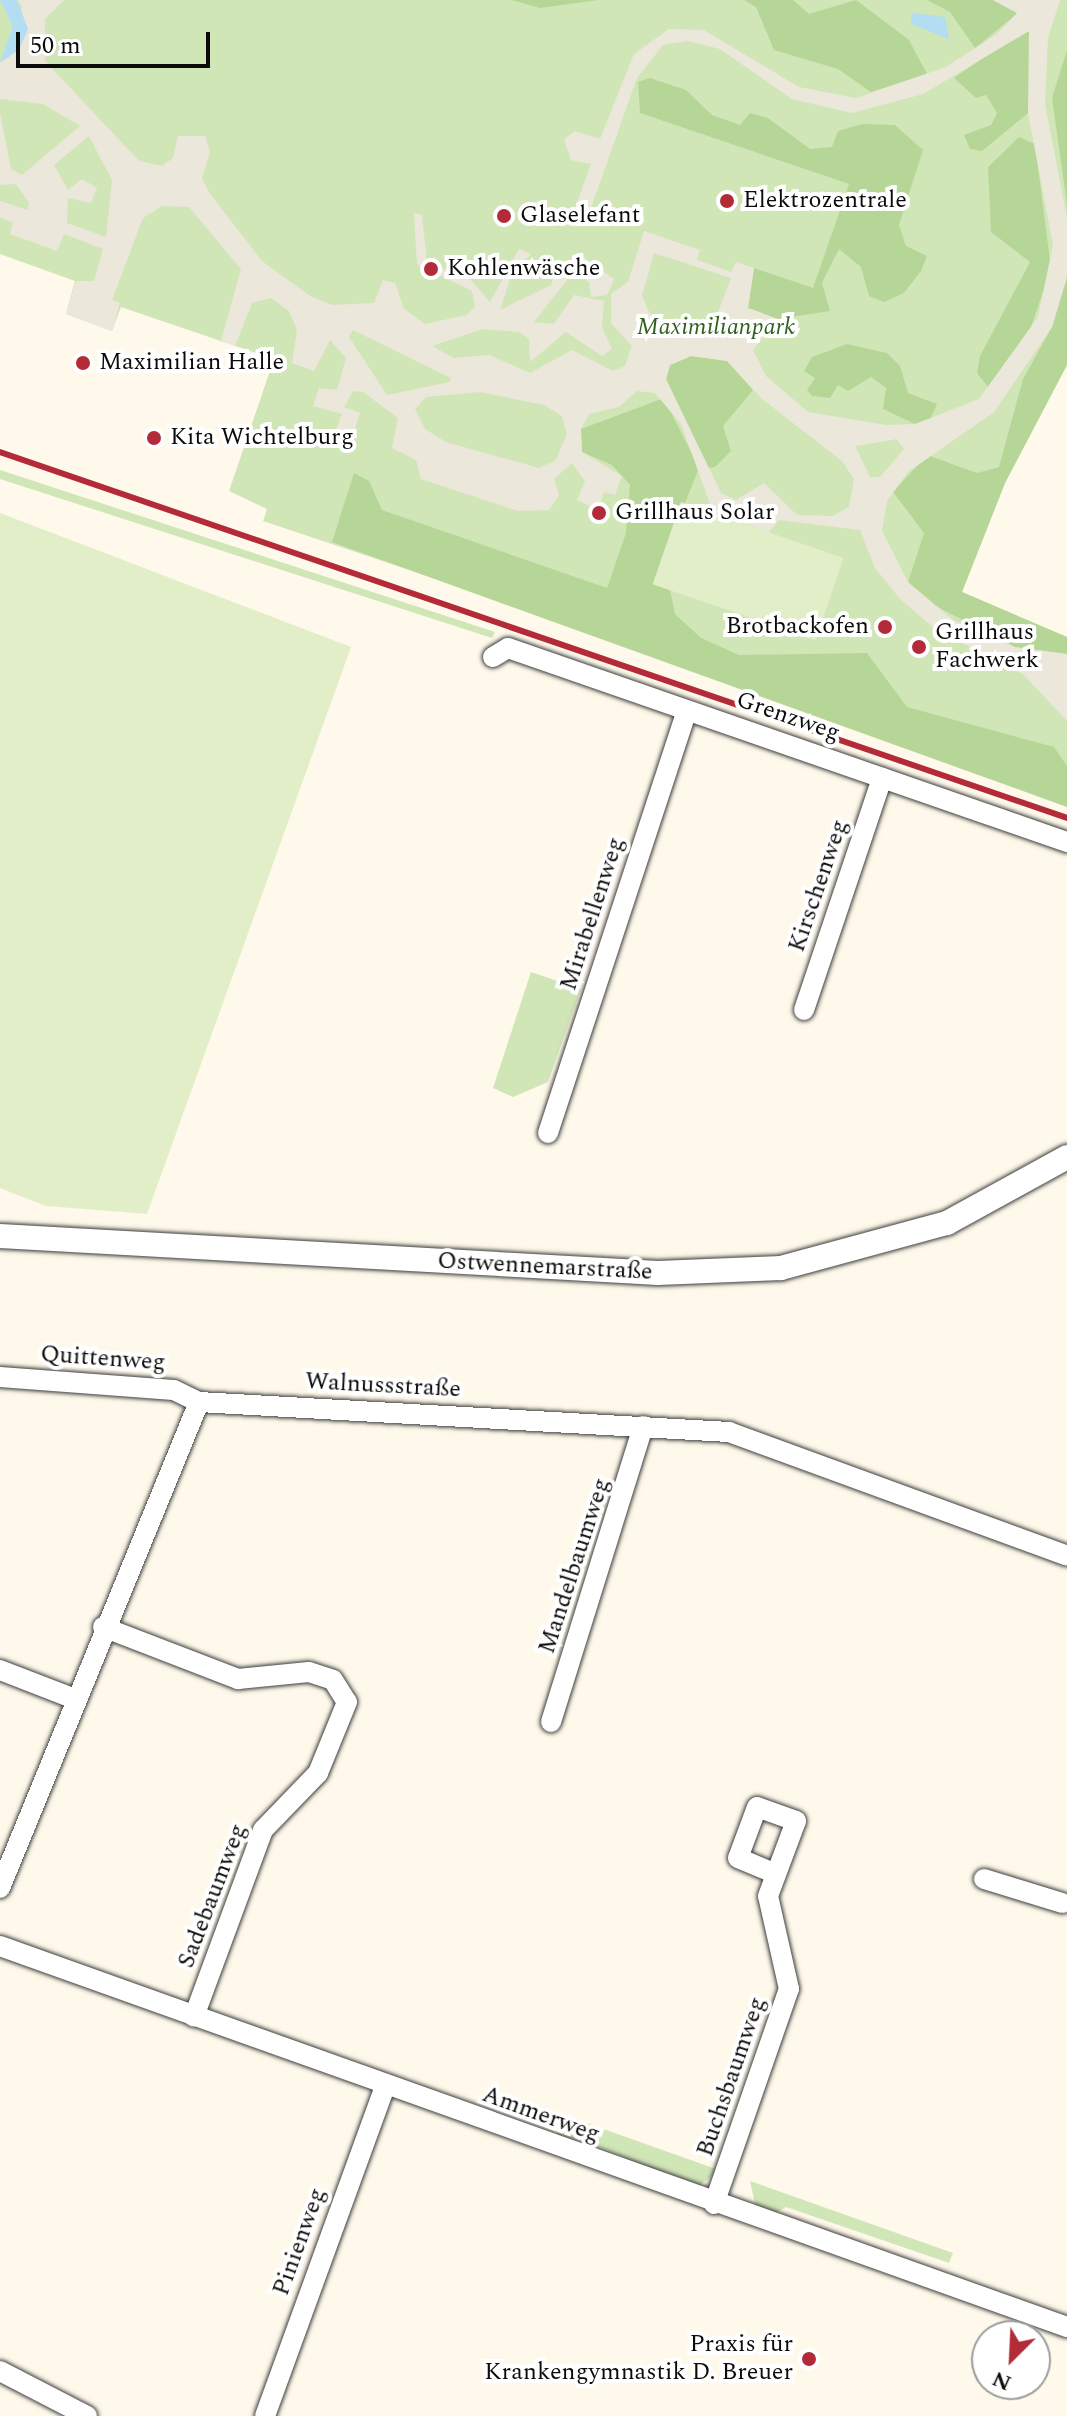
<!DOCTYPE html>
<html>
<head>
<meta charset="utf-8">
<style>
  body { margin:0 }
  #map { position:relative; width:1067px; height:2416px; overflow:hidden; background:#fef9ea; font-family:Spectral,serif }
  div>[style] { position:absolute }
  .green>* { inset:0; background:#d1e6b7 }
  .forest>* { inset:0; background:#b6d697 }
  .pitch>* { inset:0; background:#e2eec8; transform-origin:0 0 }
  .plaza>* { inset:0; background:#ece7db }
  .water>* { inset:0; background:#b2ddf2 }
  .roads { filter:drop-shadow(0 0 2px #3e3e3e) drop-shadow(0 0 2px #3e3e3e) }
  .minor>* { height:20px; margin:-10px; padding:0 10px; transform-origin:10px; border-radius:10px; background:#fff }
  .tertiary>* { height:24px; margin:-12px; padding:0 12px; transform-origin:12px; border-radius:12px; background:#fff }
  .rail>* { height:6px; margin:-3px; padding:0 3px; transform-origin:3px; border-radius:3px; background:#b32b38 }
  .dots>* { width:22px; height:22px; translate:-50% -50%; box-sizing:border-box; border:4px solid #fff; border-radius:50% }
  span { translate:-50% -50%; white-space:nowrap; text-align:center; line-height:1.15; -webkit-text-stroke:8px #fff; paint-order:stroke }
  .poi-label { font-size:24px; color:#0b0b0b }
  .left { translate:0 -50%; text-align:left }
  .right { translate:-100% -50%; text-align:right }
  .park-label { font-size:24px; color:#305f20; font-style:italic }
  .street-label { font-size:24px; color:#0b0b0b }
  .north { position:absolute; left:971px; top:2320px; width:80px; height:80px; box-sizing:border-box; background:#fff; border:2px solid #9d9d9d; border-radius:50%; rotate:204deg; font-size:22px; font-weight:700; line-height:32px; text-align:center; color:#0b0b0b }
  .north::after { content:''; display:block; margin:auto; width:28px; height:36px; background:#b32b38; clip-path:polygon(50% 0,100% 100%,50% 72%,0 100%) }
  .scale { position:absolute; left:16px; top:32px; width:194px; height:36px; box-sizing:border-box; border:4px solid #0b0b0b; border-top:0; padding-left:10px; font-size:24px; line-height:28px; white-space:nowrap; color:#0b0b0b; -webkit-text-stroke:6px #fff; paint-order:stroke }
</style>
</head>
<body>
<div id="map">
  <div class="green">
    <div style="clip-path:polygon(0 0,1067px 0,1067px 365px,1005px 483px,962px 592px,1067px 637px,1067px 770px,541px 614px,263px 521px,267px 509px,229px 491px,274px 359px,121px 307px,112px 331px,66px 314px,75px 281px,0 254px)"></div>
    <div style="clip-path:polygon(0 470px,495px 632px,492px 638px,0 479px)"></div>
    <div style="clip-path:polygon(531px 972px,581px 989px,548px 1082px,513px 1097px,493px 1088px)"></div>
    <div style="clip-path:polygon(564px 2115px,716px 2169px,714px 2175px,697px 2187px,580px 2139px,554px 2144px)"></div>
    <div style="clip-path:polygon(750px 2181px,953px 2253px,949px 2263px,786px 2207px,773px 2214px,756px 2208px)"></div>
  </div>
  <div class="forest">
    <div style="clip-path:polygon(512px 0,598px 0,540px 8px)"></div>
    <div style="clip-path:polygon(744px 0,793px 0,809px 14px,856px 0,909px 40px,927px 74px,871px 92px,838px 69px,774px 50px,756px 7px)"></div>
    <div style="clip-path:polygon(927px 0,993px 0,1018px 13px,975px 48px,950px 12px)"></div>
    <div style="clip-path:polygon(1025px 29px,1033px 35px,1028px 113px,982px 151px,970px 149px,964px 135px,991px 125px,997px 113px,986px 95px,976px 98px,954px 78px)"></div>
    <div style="clip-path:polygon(1067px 50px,1067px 205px,1052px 98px)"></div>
    <div style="clip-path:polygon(650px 78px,686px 90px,712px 115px,740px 125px,750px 113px,768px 118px,810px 149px,832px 147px,838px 131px,862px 124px,895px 125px,923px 150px,899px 225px,906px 246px,927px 256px,921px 271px,904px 293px,884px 302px,869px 296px,861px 267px,839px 249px,822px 283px,830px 311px,778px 319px,748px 308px,754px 268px,813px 288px,849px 184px,640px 113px,638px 82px)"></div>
    <div style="clip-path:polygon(1019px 137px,1035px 144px,1051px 268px,1026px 342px,989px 388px,977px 373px,980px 356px,1030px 262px,991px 232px,988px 167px)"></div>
    <div style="clip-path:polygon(1067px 277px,1067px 365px,1005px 483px,962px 592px,1067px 637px,1067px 654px,1015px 647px,926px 601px,908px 582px,924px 533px,893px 492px,927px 455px,977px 473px,999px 467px,1023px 379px,1052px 327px)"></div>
    <div style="clip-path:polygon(847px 344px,887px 353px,900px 366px,908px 393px,937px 404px,930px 420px,915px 424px,883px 409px,886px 388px,871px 377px,848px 391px,838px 385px,830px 398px,812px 396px,807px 390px,815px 378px,804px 371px,812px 357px)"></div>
    <div style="clip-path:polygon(691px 356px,727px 361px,753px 390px,723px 426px,731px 451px,715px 467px,707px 468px,666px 379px,670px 365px)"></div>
    <div style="clip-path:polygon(664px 398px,699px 468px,653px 584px,670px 590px,675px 614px,701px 638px,739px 655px,867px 653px,907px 707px,1054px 747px,1067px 766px,1067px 807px,332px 542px,354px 473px,369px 481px,382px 510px,607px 588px,626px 533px,630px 485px,612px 465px,582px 452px,581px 429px)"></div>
  </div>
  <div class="pitch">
    <div style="left:681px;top:502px;width:172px;height:87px;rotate:19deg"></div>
    <div style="clip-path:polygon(0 513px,351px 647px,147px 1214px,46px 1206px,0 1188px)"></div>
  </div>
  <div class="plaza">
    <div style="clip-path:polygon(evenodd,17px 0,64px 0,45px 19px,45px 61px,139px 161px,162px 166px,173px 158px,178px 136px,205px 136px,210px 152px,202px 178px,210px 194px,262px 261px,310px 296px,332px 305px,374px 303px,383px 280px,395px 283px,404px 309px,425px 324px,467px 315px,475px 307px,472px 291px,417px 264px,414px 213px,422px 215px,427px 262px,471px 280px,490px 302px,519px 249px,531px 254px,512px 273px,500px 310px,551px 285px,557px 266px,582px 256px,614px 279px,607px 295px,591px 297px,589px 282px,573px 272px,534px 322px,554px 324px,574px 295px,604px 301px,602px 327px,612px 349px,602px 356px,566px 332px,530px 362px,529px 339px,519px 332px,483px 329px,432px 346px,454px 358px,489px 355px,530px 373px,572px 350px,613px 371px,625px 366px,632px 346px,611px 323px,611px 294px,628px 282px,644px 231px,700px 250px,697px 260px,731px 272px,736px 262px,754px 268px,748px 308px,778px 319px,753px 350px,766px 376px,808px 412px,886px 425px,915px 424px,979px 399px,1038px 317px,1053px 245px,1028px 113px,1029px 31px,923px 94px,852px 113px,792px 99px,720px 49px,688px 41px,663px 45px,637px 78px,586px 222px,574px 211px,591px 164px,571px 160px,564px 139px,575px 131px,600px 139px,634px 54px,669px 29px,704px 30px,799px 87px,856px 98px,946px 67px,997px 34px,1017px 13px,993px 0,1060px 0,1048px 38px,1045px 104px,1067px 218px,1067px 277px,1052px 327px,994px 412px,908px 472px,887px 501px,882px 531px,908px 582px,953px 620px,1015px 647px,1067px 654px,1067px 721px,1023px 674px,934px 628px,900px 599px,875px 568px,860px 530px,779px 520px,769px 532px,713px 512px,681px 424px,655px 393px,637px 391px,619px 407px,589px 414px,581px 429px,582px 452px,622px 476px,615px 495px,604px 492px,598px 510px,577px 500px,585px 481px,572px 463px,554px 479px,559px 495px,549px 510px,518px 511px,421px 479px,416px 460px,392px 448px,398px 418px,363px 392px,353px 391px,344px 407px,360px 413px,352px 437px,335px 432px,342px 414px,313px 406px,319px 388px,337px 390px,346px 358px,330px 340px,314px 371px,292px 363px,297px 330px,289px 311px,271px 298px,252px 303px,235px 346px,221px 341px,241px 269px,189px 207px,162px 206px,143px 218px,112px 300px,120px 303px,112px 331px,66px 314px,76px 281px,94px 281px,103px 249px,64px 234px,57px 251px,10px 234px,13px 223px,0 217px,0 201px,28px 210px,29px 203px,16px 184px,0 185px,0 113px,11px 169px,22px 175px,80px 126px,43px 104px,0 99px,0 62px,10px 57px,22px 6px,17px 0,89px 136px,112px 180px,106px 237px,67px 223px,68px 198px,91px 203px,97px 188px,82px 179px,68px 190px,54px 165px,89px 136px,17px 0,654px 253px,731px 278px,714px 323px,691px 334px,654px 323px,642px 296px,654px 253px,17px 0,353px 330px,451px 378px,450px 382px,387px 395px,349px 337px,353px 330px,17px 0,691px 356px,727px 361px,762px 399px,842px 461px,854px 479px,849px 507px,832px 516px,797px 515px,764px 483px,736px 500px,721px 493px,666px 379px,670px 365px,691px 356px,17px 0,480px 392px,544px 405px,562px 416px,567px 434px,556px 460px,539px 468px,446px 442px,425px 429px,415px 409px,426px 397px,480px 392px,17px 0,897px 439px,904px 449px,880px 477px,870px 477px,855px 446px,897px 439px)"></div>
  </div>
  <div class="water">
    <div style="clip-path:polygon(0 0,17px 0,28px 29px,19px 50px,0 62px,13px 26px)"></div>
    <div style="clip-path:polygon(912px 13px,945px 17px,949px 39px,911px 24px)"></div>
  </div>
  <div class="roads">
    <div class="minor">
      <div style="left:493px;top:657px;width:17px;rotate:-31deg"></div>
      <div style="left:508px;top:648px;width:592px;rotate:19.14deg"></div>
      <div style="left:804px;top:1010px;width:245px;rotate:-71.4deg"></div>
      <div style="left:548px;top:1133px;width:444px;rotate:-71.8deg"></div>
      <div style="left:0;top:1377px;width:174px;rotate:4.3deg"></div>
      <div style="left:174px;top:1390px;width:28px;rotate:26deg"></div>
      <div style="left:103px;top:1627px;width:145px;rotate:21.1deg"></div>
      <div style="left:238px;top:1679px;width:71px;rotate:-5.6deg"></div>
      <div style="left:309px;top:1672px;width:25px;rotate:18deg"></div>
      <div style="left:333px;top:1680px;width:26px;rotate:58deg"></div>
      <div style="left:347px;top:1702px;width:77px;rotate:112.2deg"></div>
      <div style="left:318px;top:1773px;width:79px;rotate:134deg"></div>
      <div style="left:263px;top:1830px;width:199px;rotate:110.3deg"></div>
      <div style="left:0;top:1670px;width:80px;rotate:21.1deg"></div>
      <div style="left:551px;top:1722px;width:310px;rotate:-72.7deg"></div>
      <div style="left:984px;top:1879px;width:82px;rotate:17.1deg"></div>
      <div style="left:0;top:1888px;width:525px;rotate:-67.73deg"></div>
      <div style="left:199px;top:1402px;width:531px;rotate:3.24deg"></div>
      <div style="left:729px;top:1432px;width:360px;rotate:20.1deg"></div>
      <div style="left:0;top:1946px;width:1133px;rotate:19.65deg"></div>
      <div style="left:714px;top:2204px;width:228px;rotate:-70.8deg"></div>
      <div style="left:789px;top:1989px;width:95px;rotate:-102.7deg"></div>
      <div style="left:768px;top:1896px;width:80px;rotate:-69.5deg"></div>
      <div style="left:796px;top:1821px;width:41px;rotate:-160.3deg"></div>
      <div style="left:757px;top:1807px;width:54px;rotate:110.4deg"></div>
      <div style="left:738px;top:1858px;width:41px;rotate:22.8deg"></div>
      <div style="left:0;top:2371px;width:98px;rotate:27.3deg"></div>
      <div style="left:265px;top:2416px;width:350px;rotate:-70deg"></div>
    </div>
    <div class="tertiary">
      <div style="left:0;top:1236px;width:659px;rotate:3.22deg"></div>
      <div style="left:658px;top:1273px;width:123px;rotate:-2.3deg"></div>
      <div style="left:781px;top:1268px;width:172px;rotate:-15.2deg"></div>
      <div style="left:947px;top:1223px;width:137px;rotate:-28.8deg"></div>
    </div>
  </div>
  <div class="rail">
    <div style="left:0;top:452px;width:1128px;rotate:18.93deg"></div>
  </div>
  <div class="dots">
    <div style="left:727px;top:201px;background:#b32b38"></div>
    <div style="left:504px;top:216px;background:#b32b38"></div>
    <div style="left:431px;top:269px;background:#b32b38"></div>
    <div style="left:83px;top:363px;background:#b32b38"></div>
    <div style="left:154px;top:438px;background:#b32b38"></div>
    <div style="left:599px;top:513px;background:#b32b38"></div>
    <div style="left:885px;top:627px;background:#b32b38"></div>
    <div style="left:919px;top:647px;background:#b32b38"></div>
    <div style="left:809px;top:2359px;background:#b32b38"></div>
  </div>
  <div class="poi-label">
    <span class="left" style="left:743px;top:201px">Elektrozentrale</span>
    <span class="left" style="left:520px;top:216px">Glaselefant</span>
    <span class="left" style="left:447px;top:269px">Kohlenwäsche</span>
    <span class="left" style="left:99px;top:363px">Maximilian Halle</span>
    <span class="left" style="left:170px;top:438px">Kita Wichtelburg</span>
    <span class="left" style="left:615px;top:513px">Grillhaus Solar</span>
    <span class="right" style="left:869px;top:627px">Brotbackofen</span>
    <span class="left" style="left:935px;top:647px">Grillhaus<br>Fachwerk</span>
    <span class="right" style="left:793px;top:2359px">Praxis für<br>Krankengymnastik D. Breuer</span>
  </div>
  <div class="park-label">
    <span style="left:716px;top:328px">Maximilianpark</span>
  </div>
  <div class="street-label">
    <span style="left:788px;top:717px;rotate:19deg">Grenzweg</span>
    <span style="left:819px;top:886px;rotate:-71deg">Kirschenweg</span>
    <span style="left:593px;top:914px;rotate:-72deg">Mirabellenweg</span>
    <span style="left:545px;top:1267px;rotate:3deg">Ostwennemarstraße</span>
    <span style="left:103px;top:1359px;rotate:4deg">Quittenweg</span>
    <span style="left:383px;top:1386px;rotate:3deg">Walnussstraße</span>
    <span style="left:575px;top:1566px;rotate:-72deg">Mandelbaumweg</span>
    <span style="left:213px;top:1896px;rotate:-69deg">Sadebaumweg</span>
    <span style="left:732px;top:2077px;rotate:-71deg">Buchsbaumweg</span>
    <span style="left:541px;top:2115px;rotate:20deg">Ammerweg</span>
    <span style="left:300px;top:2242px;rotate:-70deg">Pinienweg</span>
  </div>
  <div class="north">N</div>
  <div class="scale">50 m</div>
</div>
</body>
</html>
